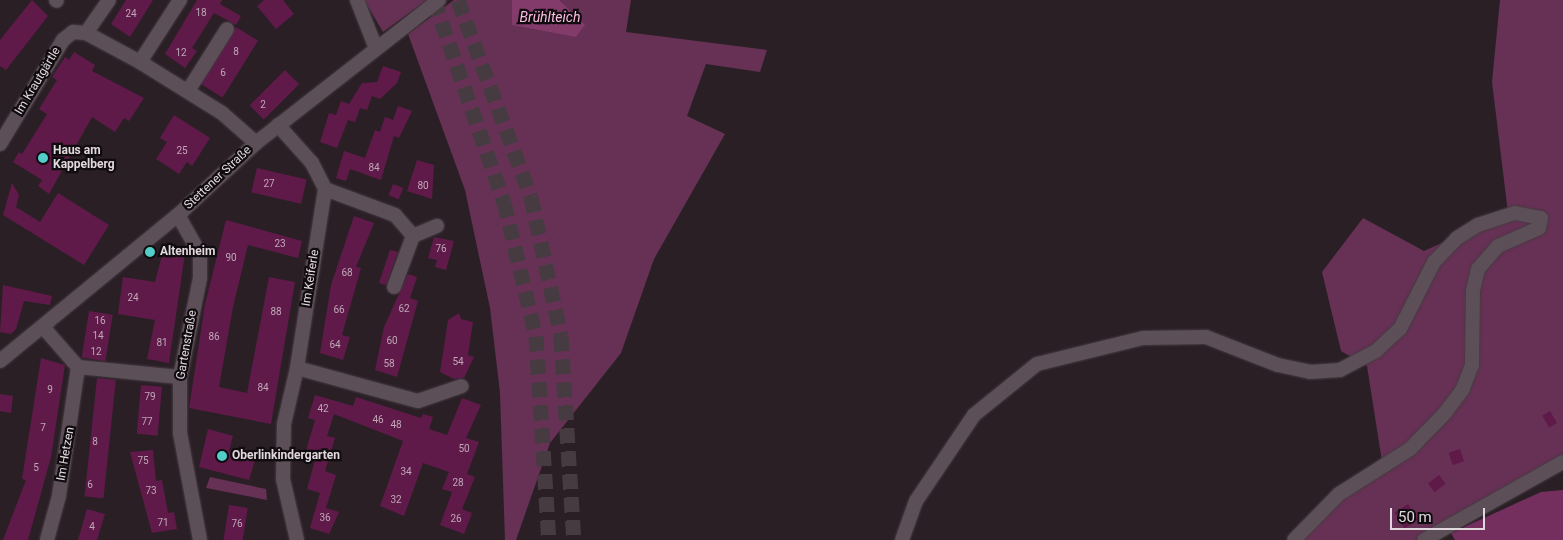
<!DOCTYPE html>
<html>
<head>
<meta charset="utf-8">
<style>
  body { margin:0 }
  #map { position:relative; width:1563px; height:540px; overflow:hidden; background:#2b1f26; font-family:Roboto,sans-serif }
  div>[style] { position:absolute }
  .green>* { inset:0; background:#663154 }
  .forest>* { inset:0; background:#752f5f }
  .water>* { inset:0; background:#823b6a }
  .building>* { inset:0; background:#5f1a4a; transform-origin:0 0 }
  .highway-tunnel>* { height:15px; margin-top:-7.5px; transform-origin:0; background:repeating-linear-gradient(90deg,#463b41 0 15px,transparent 0 23px) }
  .roads { filter:drop-shadow(0 0 1px #443b40) drop-shadow(0 0 1px #443b40) }
  .street>* { height:14px; margin:-7px; padding:0 7px; transform-origin:7px; border-radius:7px; background:#5c4f57 }
  .dots>* { width:14px; height:14px; translate:-50% -50%; box-sizing:border-box; border:2px solid #100b0e; border-radius:50% }
  span { translate:-50% -50%; white-space:nowrap; text-align:center; line-height:1.15; -webkit-text-stroke:4.5px #100b0e; paint-order:stroke }
  .number-label { font-size:10px; color:#c0a8b8 }
  .number-label span { -webkit-text-stroke-width:0 }
  .street-label { font-size:12px; color:#e0d8dd }
  .poi-label { font-size:12px; color:#e0d8dd; font-weight:700 }
  .left { translate:0 -50%; text-align:left }
  .water-label { font-size:14px; color:#fdbee4; font-style:italic }
  .scale { position:absolute; left:1390px; top:508px; width:95px; height:22px; box-sizing:border-box; border:2px solid #e0d8dd; border-top:0; padding-left:6px; font-size:15px; line-height:18px; white-space:nowrap; color:#e0d8dd; -webkit-text-stroke:4px #100b0e; paint-order:stroke }
</style>
</head>
<body>
<div id="map">
  <div class="green">
    <div style="clip-path:polygon(364px 0,427px 0,383px 32px)"></div>
    <div style="clip-path:polygon(454px 0,631px 0,626px 32px,767px 50px,760px 72px,706px 64px,687px 116px,725px 134px,654px 259px,621px 353px,550px 443px,516px 540px,505px 540px,500px 393px,490px 308px,465px 190px,408px 34px)"></div>
    <div style="clip-path:polygon(1500px 0,1563px 0,1563px 461px,1415px 540px,1300px 540px,1342px 499px,1383px 468px,1367px 366px,1341px 351px,1322px 272px,1363px 218px,1424px 251px,1508px 213px,1492px 82px)"></div>
    <div style="clip-path:polygon(210px 477px,266px 489px,267px 500px,206px 488px)"></div>
  </div>
  <div class="forest">
    <div style="clip-path:polygon(1563px 490px,1563px 540px,1455px 540px,1451px 533px,1541px 492px)"></div>
  </div>
  <div class="water">
    <div style="clip-path:polygon(512px 0,559px 0,585px 25px,576px 37px,512px 25px)"></div>
  </div>
  <div class="building">
    <div style="clip-path:polygon(32px 0,48px 16px,6px 70px,0 66px,0 40px)"></div>
    <div style="clip-path:polygon(126px 0,153px 0,130px 37px,111px 24px)"></div>
    <div style="clip-path:polygon(197px 0,222px 0,220px 4px,241px 16px,236px 25px,214px 13px,192px 48px,197px 51px,185px 68px,165px 54px)"></div>
    <div style="clip-path:polygon(264px 0,283px 0,294px 14px,276px 29px,257px 6px)"></div>
    <div style="left:236px;top:27px;width:26px;height:67px;rotate:32deg"></div>
    <div style="clip-path:polygon(74px 52px,95px 65px,92px 71px,144px 98px,129px 121px,124px 118px,115px 132px,92px 117px,49px 194px,38px 186px,42px 180px,13px 162px,19px 152px,22px 154px,47px 114px,39px 109px,57px 80px,52px 77px,65px 57px,69px 60px)"></div>
    <div style="clip-path:polygon(383px 66px,401px 72px,397px 83px,380px 99px,372px 96px,367px 110px,360px 108px,355px 122px,348px 120px,337px 148px,320px 142px,329px 113px,336px 115px,341px 101px,349px 104px,362px 83px,377px 82px)"></div>
    <div style="left:285px;top:70px;width:20px;height:50px;rotate:45deg"></div>
    <div style="clip-path:polygon(398px 106px,412px 111px,399px 138px,394px 136px,381px 180px,350px 169px,346px 181px,336px 178px,344px 151px,365px 158px,375px 130px,380px 132px,385px 117px,393px 120px)"></div>
    <div style="clip-path:polygon(174px 115px,210px 138px,192px 166px,187px 162px,179px 174px,156px 159px,167px 142px,160px 138px)"></div>
    <div style="clip-path:polygon(417px 160px,434px 165px,432px 199px,407px 191px)"></div>
    <div style="left:257px;top:168px;width:51px;height:25px;rotate:13deg"></div>
    <div style="clip-path:polygon(12px 183px,19px 195px,16px 207px,40px 222px,58px 193px,109px 225px,84px 265px,3px 215px)"></div>
    <div style="left:393px;top:184px;width:11px;height:12px;rotate:22deg"></div>
    <div style="clip-path:polygon(354px 216px,374px 223px,356px 267px,361px 268px,342px 335px,350px 337px,343px 360px,320px 353px,331px 285px)"></div>
    <div style="clip-path:polygon(226px 220px,302px 241px,298px 258px,248px 245px,233px 307px,219px 387px,247px 393px,269px 277px,295px 282px,271px 424px,189px 408px,205px 304px)"></div>
    <div style="clip-path:polygon(434px 237px,454px 241px,446px 270px,435px 267px,437px 260px,428px 258px)"></div>
    <div style="clip-path:polygon(164px 248px,185px 253px,169px 363px,147px 359px,155px 320px,118px 314px,123px 277px,155px 282px)"></div>
    <div style="clip-path:polygon(390px 250px,398px 252px,386px 285px,379px 283px)"></div>
    <div style="clip-path:polygon(408px 274px,417px 277px,410px 298px,418px 301px,397px 377px,375px 370px,384px 327px)"></div>
    <div style="clip-path:polygon(3px 285px,52px 296px,50px 305px,24px 301px,16px 329px,11px 334px,0 332px)"></div>
    <div style="left:89px;top:311px;width:24px;height:47px;rotate:9deg"></div>
    <div style="clip-path:polygon(459px 313px,461px 319px,473px 322px,468px 355px,474px 357px,464px 378px,454px 379px,440px 372px,448px 320px)"></div>
    <div style="clip-path:polygon(41px 358px,65px 365px,51px 457px,28px 540px,3px 540px,26px 480px,22px 479px)"></div>
    <div style="left:97px;top:378px;width:19px;height:119px;rotate:6deg"></div>
    <div style="left:141px;top:385px;width:21px;height:49px;rotate:5deg"></div>
    <div style="clip-path:polygon(0 394px,13px 396px,11px 413px,0 411px)"></div>
    <div style="clip-path:polygon(315px 395px,353px 406px,356px 397px,421px 418px,423px 414px,433px 417px,429px 429px,447px 435px,462px 398px,481px 405px,466px 438px,479px 442px,467px 474px,475px 477px,462px 509px,472px 513px,464px 534px,440px 525px,452px 492px,442px 489px,449px 472px,423px 463px,404px 516px,380px 506px,403px 441px,334px 414px,327px 436px,335px 438px,325px 471px,336px 475px,326px 508px,339px 512px,329px 534px,310px 528px,320px 493px,307px 489px,316px 457px,305px 454px,315px 420px,308px 418px)"></div>
    <div style="left:1550px;top:411px;width:14px;height:9px;rotate:60deg"></div>
    <div style="clip-path:polygon(208px 429px,233px 436px,229px 451px,255px 460px,249px 480px,199px 467px)"></div>
    <div style="left:1460px;top:449px;width:13px;height:12px;rotate:72deg"></div>
    <div style="clip-path:polygon(153px 450px,156px 481px,162px 480px,168px 513px,174px 512px,177px 529px,152px 533px,130px 452px)"></div>
    <div style="left:1439px;top:475px;width:11px;height:14px;rotate:52deg"></div>
    <div style="left:1408px;top:504px;width:19px;height:16px;rotate:58deg"></div>
    <div style="left:229px;top:505px;width:19px;height:35px;rotate:9deg"></div>
    <div style="clip-path:polygon(87px 509px,105px 514px,97px 540px,78px 540px)"></div>
  </div>
  <div class="highway-tunnel">
    <div style="left:434px;top:0;width:214px;rotate:70.9deg"></div>
    <div style="left:504px;top:202px;width:138px;rotate:76.6deg"></div>
    <div style="left:536px;top:336px;width:204px;rotate:86.4deg"></div>
    <div style="left:458px;top:0;width:210px;rotate:69.7deg"></div>
    <div style="left:531px;top:197px;width:142px;rotate:77.8deg"></div>
    <div style="left:561px;top:336px;width:204px;rotate:86.4deg"></div>
  </div>
  <div class="roads">
    <div class="street">
      <div style="left:56px;top:0;width:1px;rotate:45deg"></div>
      <div style="left:357px;top:0;width:49px;rotate:68.6deg"></div>
      <div style="left:86px;top:33px;width:40px;rotate:-55.1deg"></div>
      <div style="left:140px;top:62px;width:74px;rotate:-57.2deg"></div>
      <div style="left:188px;top:91px;width:73px;rotate:-57.8deg"></div>
      <div style="left:278px;top:125px;width:51px;rotate:48.2deg"></div>
      <div style="left:312px;top:163px;width:29px;rotate:63deg"></div>
      <div style="left:325px;top:189px;width:181px;rotate:98.9deg"></div>
      <div style="left:297px;top:368px;width:57px;rotate:103.1deg"></div>
      <div style="left:284px;top:424px;width:55px;rotate:91deg"></div>
      <div style="left:283px;top:479px;width:63px;rotate:77.1deg"></div>
      <div style="left:0;top:144px;width:122px;rotate:-58.8deg"></div>
      <div style="left:63px;top:40px;width:13px;rotate:-39deg"></div>
      <div style="left:73px;top:32px;width:13px;rotate:4deg"></div>
      <div style="left:86px;top:33px;width:61px;rotate:28.2deg"></div>
      <div style="left:140px;top:62px;width:97px;rotate:31.9deg"></div>
      <div style="left:222px;top:113px;width:45px;rotate:41.4deg"></div>
      <div style="left:325px;top:189px;width:75px;rotate:20.4deg"></div>
      <div style="left:395px;top:215px;width:28px;rotate:49deg"></div>
      <div style="left:413px;top:236px;width:26px;rotate:-23deg"></div>
      <div style="left:178px;top:215px;width:45px;rotate:60.6deg"></div>
      <div style="left:200px;top:254px;width:24px;rotate:90deg"></div>
      <div style="left:200px;top:278px;width:101px;rotate:101.4deg"></div>
      <div style="left:180px;top:377px;width:56px;rotate:90deg"></div>
      <div style="left:180px;top:433px;width:109px;rotate:79.4deg"></div>
      <div style="left:394px;top:287px;width:54px;rotate:-69.6deg"></div>
      <div style="left:43px;top:327px;width:53px;rotate:48.8deg"></div>
      <div style="left:78px;top:367px;width:130px;rotate:98.4deg"></div>
      <div style="left:59px;top:496px;width:46px;rotate:105.3deg"></div>
      <div style="left:0;top:361px;width:230px;rotate:-39.4deg"></div>
      <div style="left:178px;top:215px;width:106px;rotate:-42.7deg"></div>
      <div style="left:256px;top:143px;width:232px;rotate:-38deg"></div>
      <div style="left:78px;top:367px;width:102px;rotate:5.6deg"></div>
      <div style="left:297px;top:368px;width:125px;rotate:15.3deg"></div>
      <div style="left:418px;top:401px;width:46px;rotate:-18.8deg"></div>
      <div style="left:902px;top:540px;width:41px;rotate:-70.3deg"></div>
      <div style="left:916px;top:501px;width:104px;rotate:-56deg"></div>
      <div style="left:974px;top:415px;width:81px;rotate:-39deg"></div>
      <div style="left:1037px;top:364px;width:109px;rotate:-13.8deg"></div>
      <div style="left:1143px;top:338px;width:63px;rotate:-0.9deg"></div>
      <div style="left:1206px;top:337px;width:77px;rotate:21.3deg"></div>
      <div style="left:1278px;top:365px;width:33px;rotate:12deg"></div>
      <div style="left:1310px;top:372px;width:30px;rotate:-4deg"></div>
      <div style="left:1340px;top:370px;width:41px;rotate:-27.8deg"></div>
      <div style="left:1376px;top:351px;width:33px;rotate:-43deg"></div>
      <div style="left:1400px;top:329px;width:75px;rotate:-63.1deg"></div>
      <div style="left:1434px;top:262px;width:33px;rotate:-46deg"></div>
      <div style="left:1457px;top:238px;width:25px;rotate:-32deg"></div>
      <div style="left:1478px;top:225px;width:39px;rotate:-18deg"></div>
      <div style="left:1515px;top:213px;width:26px;rotate:11deg"></div>
      <div style="left:1541px;top:218px;width:10px;rotate:101deg"></div>
      <div style="left:1539px;top:228px;width:45px;rotate:156.3deg"></div>
      <div style="left:1498px;top:246px;width:30px;rotate:131deg"></div>
      <div style="left:1478px;top:269px;width:23px;rotate:103deg"></div>
      <div style="left:1473px;top:291px;width:74px;rotate:90.8deg"></div>
      <div style="left:1472px;top:365px;width:26px;rotate:111deg"></div>
      <div style="left:1463px;top:389px;width:30px;rotate:127deg"></div>
      <div style="left:1445px;top:413px;width:50px;rotate:134.2deg"></div>
      <div style="left:1410px;top:449px;width:84px;rotate:147.6deg"></div>
      <div style="left:1339px;top:494px;width:64px;rotate:134.4deg"></div>
      <div style="left:1424px;top:540px;width:159px;rotate:-29.3deg"></div>
    </div>
  </div>
  <div class="dots">
    <div style="left:43px;top:158px;background:#53cdc9"></div>
    <div style="left:150px;top:252px;background:#53cdc9"></div>
    <div style="left:222px;top:456px;background:#53cdc9"></div>
  </div>
  <div class="number-label">
    <span style="left:201px;top:13px">18</span>
    <span style="left:131px;top:14px">24</span>
    <span style="left:236px;top:52px">8</span>
    <span style="left:181px;top:53px">12</span>
    <span style="left:223px;top:73px">6</span>
    <span style="left:263px;top:105px">2</span>
    <span style="left:182px;top:151px">25</span>
    <span style="left:374px;top:168px">84</span>
    <span style="left:269px;top:184px">27</span>
    <span style="left:423px;top:186px">80</span>
    <span style="left:280px;top:244px">23</span>
    <span style="left:441px;top:249px">76</span>
    <span style="left:231px;top:258px">90</span>
    <span style="left:347px;top:273px">68</span>
    <span style="left:133px;top:298px">24</span>
    <span style="left:404px;top:309px">62</span>
    <span style="left:339px;top:310px">66</span>
    <span style="left:276px;top:312px">88</span>
    <span style="left:100px;top:321px">16</span>
    <span style="left:98px;top:336px">14</span>
    <span style="left:214px;top:337px">86</span>
    <span style="left:392px;top:341px">60</span>
    <span style="left:162px;top:343px">81</span>
    <span style="left:335px;top:345px">64</span>
    <span style="left:96px;top:352px">12</span>
    <span style="left:458px;top:362px">54</span>
    <span style="left:389px;top:364px">58</span>
    <span style="left:263px;top:388px">84</span>
    <span style="left:50px;top:390px">9</span>
    <span style="left:150px;top:397px">79</span>
    <span style="left:323px;top:409px">42</span>
    <span style="left:378px;top:420px">46</span>
    <span style="left:147px;top:422px">77</span>
    <span style="left:396px;top:425px">48</span>
    <span style="left:43px;top:428px">7</span>
    <span style="left:95px;top:442px">8</span>
    <span style="left:464px;top:449px">50</span>
    <span style="left:143px;top:461px">75</span>
    <span style="left:36px;top:468px">5</span>
    <span style="left:406px;top:472px">34</span>
    <span style="left:458px;top:483px">28</span>
    <span style="left:90px;top:485px">6</span>
    <span style="left:151px;top:491px">73</span>
    <span style="left:396px;top:500px">32</span>
    <span style="left:325px;top:518px">36</span>
    <span style="left:456px;top:519px">26</span>
    <span style="left:163px;top:523px">71</span>
    <span style="left:237px;top:524px">76</span>
    <span style="left:92px;top:527px">4</span>
  </div>
  <div class="street-label">
    <span style="left:38px;top:81px;rotate:-59deg">Im Krautgärtle</span>
    <span style="left:218px;top:178px;rotate:-43deg">Stettener Straße</span>
    <span style="left:311px;top:278px;rotate:-81deg">Im Keiferle</span>
    <span style="left:187px;top:345px;rotate:-80deg">Gartenstraße</span>
    <span style="left:66px;top:454px;rotate:-80deg">Im Hetzen</span>
  </div>
  <div class="poi-label">
    <span class="left" style="left:53px;top:158px">Haus am<br>Kappelberg</span>
    <span class="left" style="left:160px;top:252px">Altenheim</span>
    <span class="left" style="left:232px;top:456px">Oberlinkindergarten</span>
  </div>
  <div class="water-label">
    <span style="left:550px;top:17px">Brühlteich</span>
  </div>
  <div class="scale">50 m</div>
</div>
</body>
</html>
